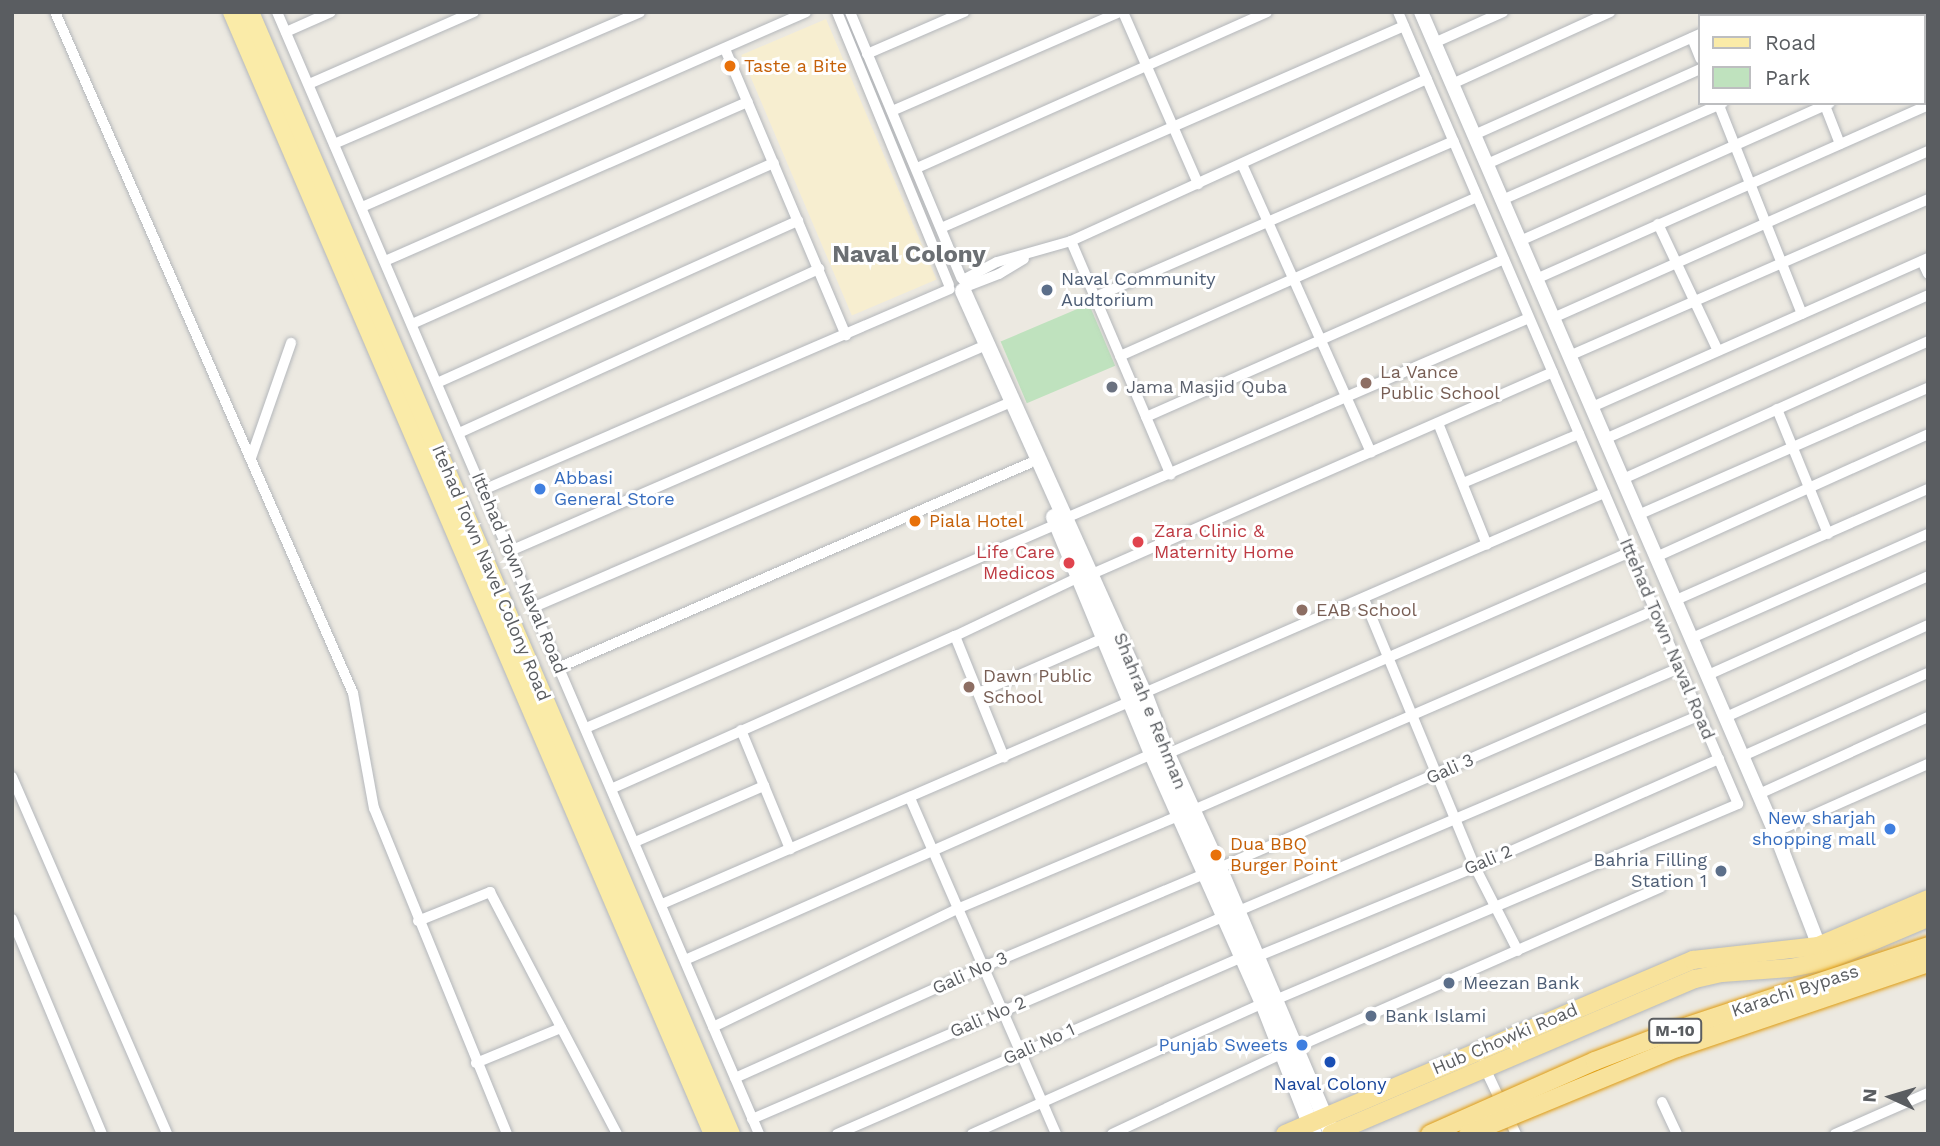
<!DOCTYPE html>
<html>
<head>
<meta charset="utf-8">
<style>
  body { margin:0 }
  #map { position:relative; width:1940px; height:1146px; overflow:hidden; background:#ece9e1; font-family:"Work Sans",sans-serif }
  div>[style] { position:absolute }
  .green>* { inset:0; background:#bfe2be; transform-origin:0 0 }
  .sand>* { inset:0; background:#f7eed0; transform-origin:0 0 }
  .roads { filter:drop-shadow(0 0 2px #b4b7bb) drop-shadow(0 0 2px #b4b7bb) }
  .minor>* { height:10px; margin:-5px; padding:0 5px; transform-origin:5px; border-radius:5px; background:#fff }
  .tertiary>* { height:14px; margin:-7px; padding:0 7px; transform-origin:7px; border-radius:7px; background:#fff }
  .secondary>* { height:16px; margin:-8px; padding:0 8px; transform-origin:8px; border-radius:8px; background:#fff }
  .primary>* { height:18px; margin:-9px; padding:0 9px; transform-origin:9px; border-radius:9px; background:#faeba8 }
  .trunk>* { height:18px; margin:-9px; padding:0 9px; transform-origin:9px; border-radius:9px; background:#f8e29b }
  .bridges { filter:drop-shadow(0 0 2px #df9b0e) drop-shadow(0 0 2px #df9b0e) }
  .trunk-bridge>* { height:18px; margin:-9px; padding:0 9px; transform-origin:9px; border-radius:9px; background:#f8e29b }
  .dots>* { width:19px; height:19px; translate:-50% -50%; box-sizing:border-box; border:4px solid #fff; border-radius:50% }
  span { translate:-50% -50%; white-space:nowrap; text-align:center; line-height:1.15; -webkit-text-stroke:6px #fff; paint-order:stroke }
  .shield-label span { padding:2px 5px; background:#fff; border:2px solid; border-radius:5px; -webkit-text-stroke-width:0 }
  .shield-label { font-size:16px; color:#5a5d61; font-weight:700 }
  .food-label { font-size:18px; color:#c56008 }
  .left { translate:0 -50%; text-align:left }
  .service-label { font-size:18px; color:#4e5e75 }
  .right { translate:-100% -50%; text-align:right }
  .education-label { font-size:18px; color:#785e54 }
  .worship-label { font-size:18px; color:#5b616d }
  .shop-label { font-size:18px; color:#366cbe }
  .health-label { font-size:18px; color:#be3a42 }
  .street-label { font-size:18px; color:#5a5d61 }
  .transit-label { font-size:18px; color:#164399 }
  .district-label { font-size:24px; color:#6b6f73; font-weight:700 }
  .frame { position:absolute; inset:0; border:14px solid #5a5d61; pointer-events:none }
  .legend { position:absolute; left:1698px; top:14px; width:228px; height:91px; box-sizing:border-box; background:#fff; border:2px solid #bdbec0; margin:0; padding:9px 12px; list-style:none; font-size:21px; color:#5a5d61 }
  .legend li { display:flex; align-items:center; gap:14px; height:35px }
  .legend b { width:35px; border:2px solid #bdbec0 }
  .north { position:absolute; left:1856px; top:1062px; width:70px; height:70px; -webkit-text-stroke:5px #fff; paint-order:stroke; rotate:274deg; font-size:19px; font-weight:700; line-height:28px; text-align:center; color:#5a5d61 }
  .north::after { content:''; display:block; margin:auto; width:24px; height:32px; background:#5a5d61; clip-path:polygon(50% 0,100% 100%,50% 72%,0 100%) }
</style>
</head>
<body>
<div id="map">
  <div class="green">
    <div style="left:1089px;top:304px;width:67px;height:96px;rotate:67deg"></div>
  </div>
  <div class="sand">
    <div style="left:826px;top:19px;width:283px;height:92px;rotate:67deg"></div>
  </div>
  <div class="roads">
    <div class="minor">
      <div style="left:55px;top:12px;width:743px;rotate:66.37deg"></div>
      <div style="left:353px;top:693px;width:117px;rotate:79.7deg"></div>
      <div style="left:374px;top:808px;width:352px;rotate:67.8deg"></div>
      <div style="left:277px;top:12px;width:1221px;rotate:66.75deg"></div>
      <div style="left:837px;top:12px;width:295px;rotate:67.7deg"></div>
      <div style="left:850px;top:12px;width:288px;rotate:67.3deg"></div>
      <div style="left:1123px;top:12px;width:188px;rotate:66.4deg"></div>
      <div style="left:1786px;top:12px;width:4px;rotate:63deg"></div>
      <div style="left:1897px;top:12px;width:4px;rotate:63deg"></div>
      <div style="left:1741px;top:16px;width:9px;rotate:-27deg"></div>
      <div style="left:1820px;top:16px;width:9px;rotate:-27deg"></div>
      <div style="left:1922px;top:16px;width:7px;rotate:-27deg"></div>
      <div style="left:286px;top:32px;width:49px;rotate:-24deg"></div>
      <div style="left:1692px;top:38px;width:22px;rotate:68deg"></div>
      <div style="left:1434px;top:43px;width:76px;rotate:-24.2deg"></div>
      <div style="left:725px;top:49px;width:311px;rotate:67.1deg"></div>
      <div style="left:867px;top:54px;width:106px;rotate:-23.4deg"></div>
      <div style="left:1924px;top:61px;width:4px;rotate:-14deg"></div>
      <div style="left:1924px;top:74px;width:9px;rotate:63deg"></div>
      <div style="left:309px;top:84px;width:180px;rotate:-23.6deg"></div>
      <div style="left:1452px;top:84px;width:174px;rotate:-24.5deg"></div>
      <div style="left:1718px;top:103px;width:227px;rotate:68.3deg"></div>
      <div style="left:1824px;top:103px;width:44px;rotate:68.7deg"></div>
      <div style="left:892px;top:111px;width:249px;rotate:-23.5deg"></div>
      <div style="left:1474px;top:135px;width:248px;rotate:-24.1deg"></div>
      <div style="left:334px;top:144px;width:333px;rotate:-23.3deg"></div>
      <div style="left:1242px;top:164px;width:316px;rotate:65.9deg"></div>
      <div style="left:1487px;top:164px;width:233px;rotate:-24deg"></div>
      <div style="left:917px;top:168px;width:383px;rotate:-24deg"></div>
      <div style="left:1502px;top:200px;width:241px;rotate:-23.7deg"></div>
      <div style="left:362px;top:207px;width:485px;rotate:-23.7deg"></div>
      <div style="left:1658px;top:224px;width:140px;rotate:64.7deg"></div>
      <div style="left:941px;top:228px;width:505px;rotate:-23.57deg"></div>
      <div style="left:1071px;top:241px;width:254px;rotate:66.9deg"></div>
      <div style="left:1520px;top:241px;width:339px;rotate:-24deg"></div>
      <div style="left:385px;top:261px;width:396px;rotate:-23.7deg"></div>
      <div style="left:1922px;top:261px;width:14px;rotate:65deg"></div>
      <div style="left:1536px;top:279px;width:429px;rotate:-23.9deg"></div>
      <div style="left:963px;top:280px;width:38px;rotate:-28deg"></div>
      <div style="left:997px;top:262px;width:77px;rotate:-15.8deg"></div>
      <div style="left:1071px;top:241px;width:391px;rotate:-24.5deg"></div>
      <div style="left:965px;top:287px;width:36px;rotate:-21deg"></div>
      <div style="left:999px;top:274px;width:29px;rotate:-31deg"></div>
      <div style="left:1095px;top:297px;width:391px;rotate:-23.5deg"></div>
      <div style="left:1553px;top:318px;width:411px;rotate:-24deg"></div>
      <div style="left:412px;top:324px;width:396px;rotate:-24deg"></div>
      <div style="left:1120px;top:356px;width:391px;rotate:-24deg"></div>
      <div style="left:1569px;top:356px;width:392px;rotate:-23.6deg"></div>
      <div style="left:437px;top:383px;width:396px;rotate:-24.2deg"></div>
      <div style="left:1592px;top:407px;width:368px;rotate:-23.9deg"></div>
      <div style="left:1777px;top:409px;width:135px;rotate:67.8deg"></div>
      <div style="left:1146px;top:417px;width:391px;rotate:-23.8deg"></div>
      <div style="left:1438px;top:423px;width:131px;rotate:68.1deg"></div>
      <div style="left:459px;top:433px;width:396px;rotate:-24.5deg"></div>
      <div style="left:1605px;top:439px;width:354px;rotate:-24deg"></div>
      <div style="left:251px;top:458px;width:122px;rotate:-70.8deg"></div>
      <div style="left:1623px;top:479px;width:335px;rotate:-24.3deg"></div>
      <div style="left:1463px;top:483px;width:126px;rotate:-22.9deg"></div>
      <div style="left:483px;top:490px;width:508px;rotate:-23.29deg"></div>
      <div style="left:1638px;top:515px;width:317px;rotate:-23.7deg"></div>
      <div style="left:1066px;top:518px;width:504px;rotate:-23.36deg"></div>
      <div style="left:510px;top:551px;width:511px;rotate:-23.4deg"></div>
      <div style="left:1656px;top:557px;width:299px;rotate:-24.3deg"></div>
      <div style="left:1092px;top:574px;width:503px;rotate:-23.66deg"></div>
      <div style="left:1364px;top:599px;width:290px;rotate:67.5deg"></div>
      <div style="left:1475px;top:867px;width:94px;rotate:62.9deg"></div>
      <div style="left:1676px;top:600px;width:275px;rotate:-23.8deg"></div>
      <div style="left:534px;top:607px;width:512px;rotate:-23.26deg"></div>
      <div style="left:955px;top:636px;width:131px;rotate:68deg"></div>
      <div style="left:1692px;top:638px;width:258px;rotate:-23.8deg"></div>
      <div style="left:560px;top:667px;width:512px;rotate:-23.46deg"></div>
      <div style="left:1708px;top:675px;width:241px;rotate:-24.2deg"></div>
      <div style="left:978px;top:693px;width:137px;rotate:-23.6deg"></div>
      <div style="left:1144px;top:693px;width:502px;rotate:-23.5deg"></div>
      <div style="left:1726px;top:717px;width:222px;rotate:-24.5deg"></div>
      <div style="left:586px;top:728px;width:513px;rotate:-23.42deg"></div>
      <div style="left:741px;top:730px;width:129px;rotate:67.6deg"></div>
      <div style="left:1167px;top:754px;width:505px;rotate:-23.57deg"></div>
      <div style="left:1743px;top:756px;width:203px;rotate:-24.2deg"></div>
      <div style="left:12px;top:777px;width:389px;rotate:66.5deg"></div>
      <div style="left:613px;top:788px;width:374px;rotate:-24deg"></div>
      <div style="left:955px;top:636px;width:137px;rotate:-25.4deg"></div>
      <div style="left:1759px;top:794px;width:186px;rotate:-24.5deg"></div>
      <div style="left:910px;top:798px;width:366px;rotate:66.5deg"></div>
      <div style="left:1191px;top:811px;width:506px;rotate:-23.42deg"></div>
      <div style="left:1775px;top:832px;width:167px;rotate:-24deg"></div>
      <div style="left:635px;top:842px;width:141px;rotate:-23.5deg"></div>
      <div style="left:1219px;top:868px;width:502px;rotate:-23.5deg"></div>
      <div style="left:662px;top:904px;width:511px;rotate:-23.4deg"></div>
      <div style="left:1236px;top:912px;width:504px;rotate:-23deg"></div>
      <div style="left:12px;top:919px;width:233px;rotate:67.3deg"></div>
      <div style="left:418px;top:921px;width:78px;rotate:-21.9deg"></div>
      <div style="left:490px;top:892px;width:273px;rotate:62.3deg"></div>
      <div style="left:1256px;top:957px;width:237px;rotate:-22.3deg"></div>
      <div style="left:1475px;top:867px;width:267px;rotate:-23.9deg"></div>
      <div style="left:685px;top:960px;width:510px;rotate:-23.8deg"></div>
      <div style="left:1275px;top:1000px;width:503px;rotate:-22.94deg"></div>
      <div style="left:1738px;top:804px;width:862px;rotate:-113.23deg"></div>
      <div style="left:713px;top:1027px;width:271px;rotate:-25.8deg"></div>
      <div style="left:957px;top:909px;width:243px;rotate:-22.8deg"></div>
      <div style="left:476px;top:1063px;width:92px;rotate:-22.4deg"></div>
      <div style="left:1483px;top:1064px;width:77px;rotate:64.8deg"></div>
      <div style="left:735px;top:1078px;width:272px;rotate:-24.1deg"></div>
      <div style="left:983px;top:967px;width:243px;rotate:-22.8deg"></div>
      <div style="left:1662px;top:1102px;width:35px;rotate:65deg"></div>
      <div style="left:752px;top:1119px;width:515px;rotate:-23.23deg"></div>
      <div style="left:837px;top:1134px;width:442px;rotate:-23.6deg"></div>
      <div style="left:972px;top:1134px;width:319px;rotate:-24.2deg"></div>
      <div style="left:1112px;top:1134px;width:187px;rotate:-25.3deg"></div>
      <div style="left:1281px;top:1054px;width:415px;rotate:-23.7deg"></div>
      <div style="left:1835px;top:1134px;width:102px;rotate:-23.8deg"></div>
    </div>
    <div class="tertiary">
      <div style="left:1421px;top:12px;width:893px;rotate:66.65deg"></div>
      <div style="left:1775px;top:832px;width:131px;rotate:68.9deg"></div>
    </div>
    <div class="secondary">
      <div style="left:963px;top:291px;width:441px;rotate:65.8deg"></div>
      <div style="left:1144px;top:693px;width:65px;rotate:69.3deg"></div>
      <div style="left:1167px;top:754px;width:125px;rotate:65.5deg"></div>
      <div style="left:1219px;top:868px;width:284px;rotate:67deg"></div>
      <div style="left:1054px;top:517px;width:256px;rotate:67.5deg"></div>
      <div style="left:1152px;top:754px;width:273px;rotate:66deg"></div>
      <div style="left:1263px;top:1003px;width:141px;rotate:68.7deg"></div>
    </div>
    <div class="primary">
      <div style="left:232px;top:12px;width:1221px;rotate:66.8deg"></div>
      <div style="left:250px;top:12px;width:1221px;rotate:66.8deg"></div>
    </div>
    <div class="trunk">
      <div style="left:1285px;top:1134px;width:444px;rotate:-23.1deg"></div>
      <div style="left:1693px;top:960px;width:126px;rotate:-6.4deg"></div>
      <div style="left:1818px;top:946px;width:120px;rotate:-23.1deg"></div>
      <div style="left:1331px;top:1134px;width:396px;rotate:-23.1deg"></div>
      <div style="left:1695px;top:979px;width:28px;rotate:-13deg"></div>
      <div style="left:1722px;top:973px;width:68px;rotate:-4.2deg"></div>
      <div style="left:1790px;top:968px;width:37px;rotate:-11deg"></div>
      <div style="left:1826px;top:961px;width:111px;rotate:-22.9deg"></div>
    </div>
  </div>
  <div class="bridges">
    <div class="trunk-bridge">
      <div style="left:1430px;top:1134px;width:180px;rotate:-23.9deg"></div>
      <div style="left:1595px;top:1061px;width:84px;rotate:-21deg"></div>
      <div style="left:1673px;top:1031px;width:269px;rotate:-18.4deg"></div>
      <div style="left:1468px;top:1134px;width:226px;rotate:-22.4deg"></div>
      <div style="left:1677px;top:1048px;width:265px;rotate:-18.7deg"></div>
    </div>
  </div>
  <div class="dots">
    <div style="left:730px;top:66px;background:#e8710a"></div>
    <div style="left:1047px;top:290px;background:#5c6f8a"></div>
    <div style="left:1366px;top:383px;background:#8d6e63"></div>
    <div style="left:1112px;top:387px;background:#6b7280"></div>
    <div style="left:540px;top:489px;background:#3f7fe0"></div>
    <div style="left:915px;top:521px;background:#e8710a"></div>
    <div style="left:1138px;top:542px;background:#e0444e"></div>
    <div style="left:1069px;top:563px;background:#e0444e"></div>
    <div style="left:1302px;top:610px;background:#8d6e63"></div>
    <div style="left:969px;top:687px;background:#8d6e63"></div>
    <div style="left:1890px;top:829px;background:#3f7fe0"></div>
    <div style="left:1216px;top:855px;background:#e8710a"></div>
    <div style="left:1721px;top:871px;background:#5c6f8a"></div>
    <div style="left:1449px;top:983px;background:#5c6f8a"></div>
    <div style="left:1371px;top:1016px;background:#5c6f8a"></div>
    <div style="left:1302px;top:1045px;background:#3f7fe0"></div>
    <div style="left:1330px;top:1062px;background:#1a4fb4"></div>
  </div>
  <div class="shield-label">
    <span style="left:1675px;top:1031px">M-10</span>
  </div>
  <div class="food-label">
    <span class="left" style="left:744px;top:66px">Taste a Bite</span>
    <span class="left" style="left:929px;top:521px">Piala Hotel</span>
    <span class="left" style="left:1230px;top:855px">Dua BBQ<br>Burger Point</span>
  </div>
  <div class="service-label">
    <span class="left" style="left:1061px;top:290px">Naval Community<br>Audtorium</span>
    <span class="right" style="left:1707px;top:871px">Bahria Filling<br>Station 1</span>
    <span class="left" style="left:1463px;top:983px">Meezan Bank</span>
    <span class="left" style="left:1385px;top:1016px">Bank Islami</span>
  </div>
  <div class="education-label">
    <span class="left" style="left:1380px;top:383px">La Vance<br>Public School</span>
    <span class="left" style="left:1316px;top:610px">EAB School</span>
    <span class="left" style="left:983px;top:687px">Dawn Public<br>School</span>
  </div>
  <div class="worship-label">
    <span class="left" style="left:1126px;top:387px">Jama Masjid Quba</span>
  </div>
  <div class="shop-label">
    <span class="left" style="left:554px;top:489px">Abbasi<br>General Store</span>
    <span class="right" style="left:1876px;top:829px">New sharjah<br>shopping mall</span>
    <span class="right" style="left:1288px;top:1045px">Punjab Sweets</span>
  </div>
  <div class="health-label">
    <span class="left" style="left:1154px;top:542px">Zara Clinic &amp;<br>Maternity Home</span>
    <span class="right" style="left:1055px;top:563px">Life Care<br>Medicos</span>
  </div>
  <div class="street-label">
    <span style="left:491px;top:573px;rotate:67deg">Itehad Town Navel Colony Road</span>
    <span style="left:519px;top:573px;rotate:67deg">Ittehad Town Naval Road</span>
    <span style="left:1667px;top:639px;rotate:67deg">Ittehad Town Naval Road</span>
    <span style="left:1150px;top:711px;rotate:68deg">Shahrah e Rehman</span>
    <span style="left:1450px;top:769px;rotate:-24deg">Gali 3</span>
    <span style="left:1488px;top:860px;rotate:-23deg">Gali 2</span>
    <span style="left:970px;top:973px;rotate:-24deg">Gali No 3</span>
    <span style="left:1795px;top:991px;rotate:-18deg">Karachi Bypass</span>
    <span style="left:988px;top:1017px;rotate:-23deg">Gali No 2</span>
    <span style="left:1505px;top:1039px;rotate:-23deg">Hub Chowki Road</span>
    <span style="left:1039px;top:1044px;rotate:-24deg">Gali No 1</span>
  </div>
  <div class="transit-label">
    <span style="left:1330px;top:1084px">Naval Colony</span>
  </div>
  <div class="district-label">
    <span style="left:909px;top:255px">Naval Colony</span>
  </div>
  <div class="frame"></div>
  <ul class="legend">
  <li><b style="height:9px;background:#faeba8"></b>Road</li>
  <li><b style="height:19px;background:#bfe2be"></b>Park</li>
  </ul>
  <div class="north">N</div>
</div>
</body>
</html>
